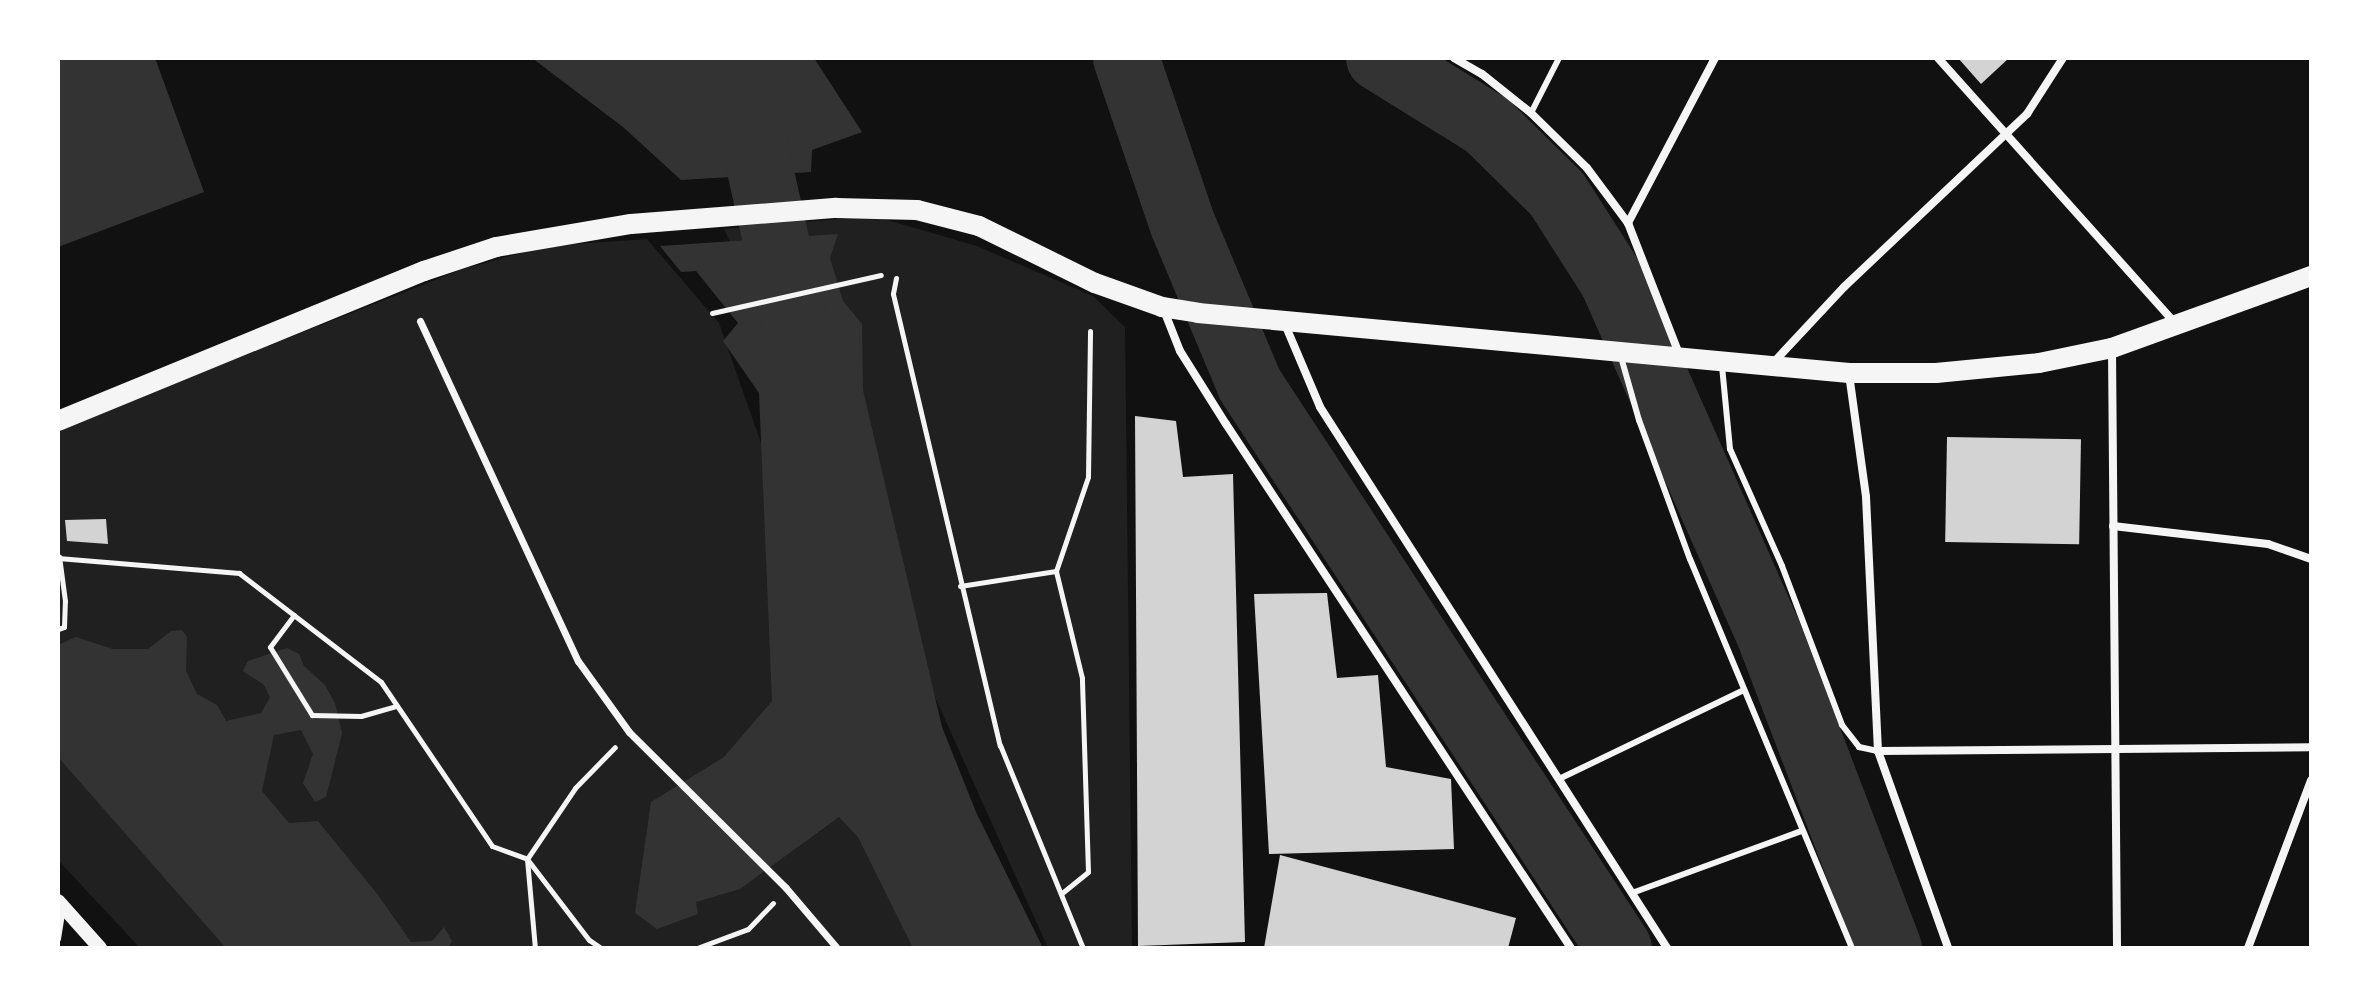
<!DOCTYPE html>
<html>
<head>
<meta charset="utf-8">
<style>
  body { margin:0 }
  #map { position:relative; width:2369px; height:1006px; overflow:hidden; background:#111; font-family:Signika,sans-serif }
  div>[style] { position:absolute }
  .green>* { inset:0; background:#202020 }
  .water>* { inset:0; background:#333 }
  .river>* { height:66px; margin:-33px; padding:0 33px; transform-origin:33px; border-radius:33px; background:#333 }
  .building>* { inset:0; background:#d3d3d3; transform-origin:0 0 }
  .path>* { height:5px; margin:-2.5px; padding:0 2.5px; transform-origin:2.5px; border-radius:2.5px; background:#f5f5f5 }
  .service>* { height:6px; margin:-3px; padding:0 3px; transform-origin:3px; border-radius:3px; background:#f5f5f5 }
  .pedestrian>* { height:7px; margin:-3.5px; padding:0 3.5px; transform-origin:3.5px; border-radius:3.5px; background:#f5f5f5 }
  .minor>* { height:8px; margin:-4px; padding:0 4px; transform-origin:4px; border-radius:4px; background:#f5f5f5 }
  .tertiary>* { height:14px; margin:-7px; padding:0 7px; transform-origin:7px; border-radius:7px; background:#f5f5f5 }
  .primary>* { height:20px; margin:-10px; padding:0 10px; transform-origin:10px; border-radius:10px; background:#f5f5f5 }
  span { translate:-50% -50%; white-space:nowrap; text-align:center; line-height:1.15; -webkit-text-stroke:6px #fff; paint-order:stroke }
  .frame { position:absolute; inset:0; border:60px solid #fff; pointer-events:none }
</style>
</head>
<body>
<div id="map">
  <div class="green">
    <div style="clip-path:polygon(873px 216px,977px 246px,1093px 296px,1125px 327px,1132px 948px,1048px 948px,724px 229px)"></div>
    <div style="clip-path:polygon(647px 239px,719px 323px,938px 948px,140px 948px,58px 860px,58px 429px,460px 270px,546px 246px)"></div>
  </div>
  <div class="water">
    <div style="clip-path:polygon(58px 58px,155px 58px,204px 192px,58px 247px)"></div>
    <div style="clip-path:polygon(532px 58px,814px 58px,862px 132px,812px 150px,811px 172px,681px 180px,623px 127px)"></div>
    <div style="clip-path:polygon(838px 234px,830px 258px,843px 301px,862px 324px,863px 390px,942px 727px,976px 812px,1043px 948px,913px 948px,858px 837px,839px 817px,740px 889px,696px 902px,698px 914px,657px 929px,635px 913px,651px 802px,724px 757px,772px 701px,759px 393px,723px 341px,738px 323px,696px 271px,681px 272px,660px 246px)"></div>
    <div style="clip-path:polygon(182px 630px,187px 637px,186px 671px,197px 694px,217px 705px,226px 721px,261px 713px,270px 697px,264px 685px,243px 671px,248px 661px,287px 648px,299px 654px,304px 666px,325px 685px,335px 703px,342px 733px,326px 797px,315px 802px,303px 783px,313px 754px,301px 730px,274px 735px,262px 791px,289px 823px,318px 821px,378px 895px,411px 942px,432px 941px,444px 927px,452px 941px,448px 948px,226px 948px,58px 757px,58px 645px,76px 637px,113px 649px,148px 649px,171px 631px)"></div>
  </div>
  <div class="river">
    <div style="left:687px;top:58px;width:112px;rotate:52.6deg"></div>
    <div style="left:755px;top:147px;width:182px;rotate:77.3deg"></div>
    <div style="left:1126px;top:58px;width:176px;rotate:71.2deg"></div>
    <div style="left:1183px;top:225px;width:173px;rotate:67.3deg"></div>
    <div style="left:1250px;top:385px;width:673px;rotate:56.76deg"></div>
    <div style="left:1379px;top:58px;width:127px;rotate:31.8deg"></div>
    <div style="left:1487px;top:125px;width:98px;rotate:44.6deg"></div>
    <div style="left:1557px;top:194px;width:102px;rotate:57.4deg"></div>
    <div style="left:1612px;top:280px;width:382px;rotate:66.1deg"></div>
    <div style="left:1767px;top:629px;width:342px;rotate:69.1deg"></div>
  </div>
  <div class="building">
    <div style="clip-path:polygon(1958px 58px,2009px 58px,1981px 84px)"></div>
    <div style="clip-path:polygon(1135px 416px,1176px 421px,1183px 477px,1233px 474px,1245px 942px,1138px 946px)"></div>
    <div style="left:1947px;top:437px;width:134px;height:105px;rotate:1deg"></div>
    <div style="clip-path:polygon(106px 519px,108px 544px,67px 541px,65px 520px)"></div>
    <div style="clip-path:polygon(1327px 593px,1337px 678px,1378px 675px,1386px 767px,1451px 779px,1454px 849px,1269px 854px,1254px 594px)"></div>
    <div style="clip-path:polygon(1280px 855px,1516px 918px,1508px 948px,1264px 948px)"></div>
  </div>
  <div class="path">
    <div style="left:896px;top:278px;width:16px;rotate:101deg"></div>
    <div style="left:893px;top:294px;width:464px;rotate:76.7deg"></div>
    <div style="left:1000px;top:745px;width:219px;rotate:67.8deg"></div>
    <div style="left:712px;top:313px;width:173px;rotate:-12.7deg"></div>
    <div style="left:58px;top:558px;width:182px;rotate:4.7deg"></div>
    <div style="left:239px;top:573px;width:179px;rotate:37.5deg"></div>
    <div style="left:381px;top:682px;width:198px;rotate:55.9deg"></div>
    <div style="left:492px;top:846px;width:37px;rotate:20deg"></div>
    <div style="left:527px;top:859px;width:89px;rotate:84.9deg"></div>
    <div style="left:960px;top:586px;width:97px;rotate:-8.9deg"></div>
    <div style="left:294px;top:615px;width:40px;rotate:127deg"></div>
    <div style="left:270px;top:647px;width:80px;rotate:58.3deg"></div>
    <div style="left:312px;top:715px;width:49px;rotate:1.2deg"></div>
    <div style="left:361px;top:716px;width:37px;rotate:-16deg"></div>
    <div style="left:58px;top:629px;width:6px;rotate:-18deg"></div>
    <div style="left:64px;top:627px;width:26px;rotate:-88deg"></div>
    <div style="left:65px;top:601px;width:45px;rotate:-97.6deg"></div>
    <div style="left:1062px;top:893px;width:33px;rotate:-39deg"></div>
    <div style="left:1088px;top:872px;width:194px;rotate:-91.8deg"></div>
    <div style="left:1082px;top:678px;width:110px;rotate:-103.7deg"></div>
    <div style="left:1056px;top:571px;width:99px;rotate:-71.2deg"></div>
    <div style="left:1088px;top:477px;width:146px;rotate:-89.2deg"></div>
    <div style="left:601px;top:948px;width:14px;rotate:-146deg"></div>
    <div style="left:589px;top:940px;width:102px;rotate:-127.4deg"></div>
    <div style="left:527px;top:859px;width:86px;rotate:-55.9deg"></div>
    <div style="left:575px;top:788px;width:57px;rotate:-45.7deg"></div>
    <div style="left:697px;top:948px;width:54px;rotate:-20.4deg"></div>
    <div style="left:748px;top:929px;width:36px;rotate:-46deg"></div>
  </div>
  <div class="service">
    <div style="left:1531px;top:113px;width:62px;rotate:-63deg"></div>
    <div style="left:1621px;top:357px;width:66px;rotate:74.1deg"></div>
    <div style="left:1639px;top:420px;width:148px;rotate:69.9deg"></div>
    <div style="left:1690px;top:559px;width:421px;rotate:67.4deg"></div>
    <div style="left:1722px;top:366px;width:83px;rotate:84.5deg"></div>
    <div style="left:1730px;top:449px;width:128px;rotate:66deg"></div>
    <div style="left:1782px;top:566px;width:170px;rotate:69.3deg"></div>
    <div style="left:1842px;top:725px;width:28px;rotate:52deg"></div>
    <div style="left:1859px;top:747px;width:19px;rotate:12deg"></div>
    <div style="left:1561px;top:778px;width:203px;rotate:-25.7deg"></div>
    <div style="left:1632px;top:893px;width:180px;rotate:-20.1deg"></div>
    <div style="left:58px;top:939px;width:32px;rotate:-81deg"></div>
  </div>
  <div class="pedestrian">
    <div style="left:420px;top:321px;width:375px;rotate:65.1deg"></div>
    <div style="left:578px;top:661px;width:87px;rotate:54.3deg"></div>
    <div style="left:629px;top:732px;width:221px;rotate:44.8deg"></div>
    <div style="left:786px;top:888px;width:79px;rotate:49.6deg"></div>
  </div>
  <div class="minor">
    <div style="left:1454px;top:58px;width:32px;rotate:30deg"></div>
    <div style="left:1482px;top:74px;width:63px;rotate:38.5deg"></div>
    <div style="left:1531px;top:113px;width:78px;rotate:44.5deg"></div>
    <div style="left:1587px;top:168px;width:69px;rotate:53.3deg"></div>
    <div style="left:1628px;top:223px;width:141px;rotate:68.7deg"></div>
    <div style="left:1938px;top:58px;width:354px;rotate:48.2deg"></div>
    <div style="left:1628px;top:223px;width:187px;rotate:-62.2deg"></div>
    <div style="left:1163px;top:308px;width:46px;rotate:68.4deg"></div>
    <div style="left:1180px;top:351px;width:86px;rotate:57.8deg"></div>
    <div style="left:1226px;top:424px;width:627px;rotate:56.64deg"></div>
    <div style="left:1284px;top:322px;width:92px;rotate:67deg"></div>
    <div style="left:1320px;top:407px;width:643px;rotate:57.32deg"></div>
    <div style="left:2112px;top:349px;width:599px;rotate:89.52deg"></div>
    <div style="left:1774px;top:362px;width:103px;rotate:-47deg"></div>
    <div style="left:1844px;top:287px;width:252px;rotate:-43.4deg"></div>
    <div style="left:2027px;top:114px;width:67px;rotate:-57.3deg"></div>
    <div style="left:1849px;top:374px;width:124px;rotate:82.1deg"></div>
    <div style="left:1866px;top:497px;width:254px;rotate:87.3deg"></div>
    <div style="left:1878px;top:751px;width:209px;rotate:70.4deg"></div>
    <div style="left:2113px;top:526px;width:156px;rotate:6.6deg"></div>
    <div style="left:2268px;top:544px;width:46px;rotate:19.2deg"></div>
    <div style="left:1878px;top:751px;width:433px;rotate:-0.5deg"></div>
    <div style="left:2248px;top:948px;width:179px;rotate:-69.4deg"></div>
  </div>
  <div class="tertiary">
    <div style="left:58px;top:901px;width:63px;rotate:48.2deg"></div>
  </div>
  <div class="primary">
    <div style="left:58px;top:421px;width:396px;rotate:-22.3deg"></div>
    <div style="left:424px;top:271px;width:76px;rotate:-18.4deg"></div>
    <div style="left:496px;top:247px;width:137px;rotate:-9.7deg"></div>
    <div style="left:631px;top:224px;width:206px;rotate:-4.5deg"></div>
    <div style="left:836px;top:208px;width:81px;rotate:1.4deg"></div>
    <div style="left:917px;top:210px;width:64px;rotate:14.5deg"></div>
    <div style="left:979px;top:226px;width:129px;rotate:26.2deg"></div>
    <div style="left:1095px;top:283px;width:71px;rotate:19.7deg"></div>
    <div style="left:1162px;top:307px;width:36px;rotate:9deg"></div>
    <div style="left:1198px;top:313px;width:654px;rotate:5.27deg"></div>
    <div style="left:1849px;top:373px;width:87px"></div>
    <div style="left:1936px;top:373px;width:103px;rotate:-5.5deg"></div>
    <div style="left:2039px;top:363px;width:75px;rotate:-11.6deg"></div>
    <div style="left:2112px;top:348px;width:212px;rotate:-19.9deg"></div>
  </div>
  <div class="frame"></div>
</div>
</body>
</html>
